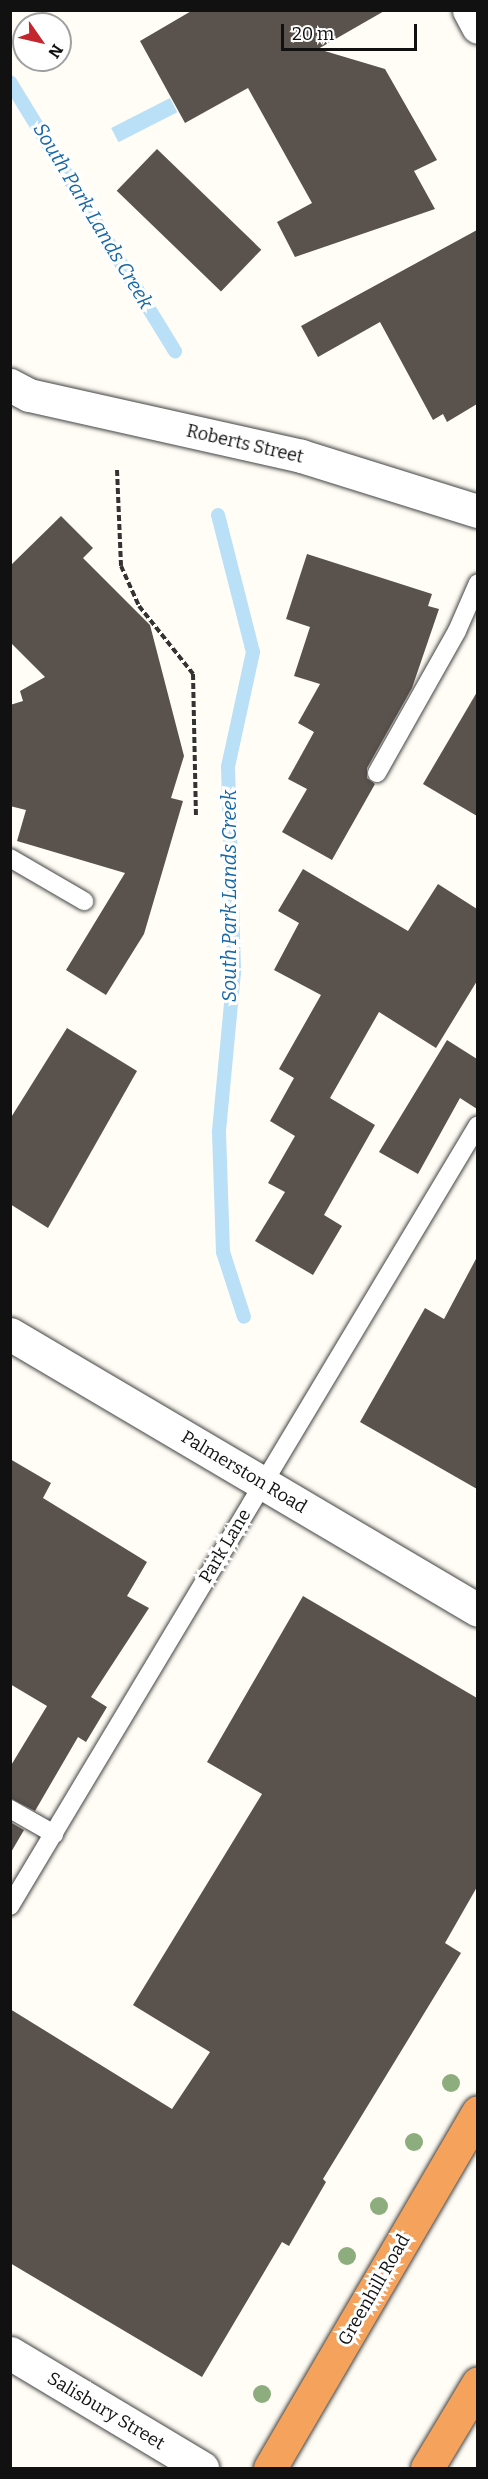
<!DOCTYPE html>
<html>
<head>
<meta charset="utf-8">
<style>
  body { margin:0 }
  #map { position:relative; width:488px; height:2479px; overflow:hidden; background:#fffdf5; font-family:Bitter,serif }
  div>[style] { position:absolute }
  .water>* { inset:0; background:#b9e0f7; transform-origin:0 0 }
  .stream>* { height:14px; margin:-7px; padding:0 7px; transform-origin:7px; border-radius:7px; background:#b9e0f7 }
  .building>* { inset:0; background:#5a524d; transform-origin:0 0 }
  .path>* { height:4px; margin-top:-2px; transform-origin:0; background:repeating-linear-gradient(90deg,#333 0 6px,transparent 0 9px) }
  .roads { filter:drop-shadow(0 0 2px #444) drop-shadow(0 0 2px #444) }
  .lane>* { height:18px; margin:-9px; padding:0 9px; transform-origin:9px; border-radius:9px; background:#fff }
  .street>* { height:33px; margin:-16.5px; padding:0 16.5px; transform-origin:16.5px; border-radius:16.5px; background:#fff }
  .highway>* { height:33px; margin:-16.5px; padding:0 16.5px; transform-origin:16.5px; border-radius:16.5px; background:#f5a25d }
  .trees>* { width:18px; height:18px; margin:-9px; border-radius:50%; background:#8dad7f }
  span { translate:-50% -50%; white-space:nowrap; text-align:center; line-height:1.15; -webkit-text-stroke:6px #fff; paint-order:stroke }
  .street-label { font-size:18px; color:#111 }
  .water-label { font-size:20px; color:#1768a6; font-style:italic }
  .frame { position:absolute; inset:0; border:12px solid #111; pointer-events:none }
  .north { position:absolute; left:12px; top:12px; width:60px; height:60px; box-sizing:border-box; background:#fff; border:2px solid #a0a0a0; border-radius:50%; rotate:124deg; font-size:16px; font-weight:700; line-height:24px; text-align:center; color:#111 }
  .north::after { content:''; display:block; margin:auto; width:21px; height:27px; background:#c4262e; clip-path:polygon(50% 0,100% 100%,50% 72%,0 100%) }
  .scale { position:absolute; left:281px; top:24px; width:136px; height:27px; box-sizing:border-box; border:3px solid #111; border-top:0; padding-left:8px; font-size:18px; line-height:21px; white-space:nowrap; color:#111; -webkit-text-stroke:4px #fff; paint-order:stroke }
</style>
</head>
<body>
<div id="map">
  <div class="water">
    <div style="left:170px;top:98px;width:16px;height:66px;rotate:63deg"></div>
  </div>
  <div class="stream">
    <div style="left:10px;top:82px;width:316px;rotate:58.5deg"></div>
    <div style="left:218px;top:515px;width:141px;rotate:75.7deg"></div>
    <div style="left:253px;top:652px;width:118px;rotate:102.3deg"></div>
    <div style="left:228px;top:767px;width:205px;rotate:88.3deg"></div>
    <div style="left:234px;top:972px;width:161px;rotate:95.4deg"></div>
    <div style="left:219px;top:1132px;width:120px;rotate:88.1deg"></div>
    <div style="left:223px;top:1252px;width:68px;rotate:72.1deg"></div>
  </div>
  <div class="building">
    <div style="clip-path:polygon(193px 10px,386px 10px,318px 49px,385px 69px,437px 160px,414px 171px,435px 209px,295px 257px,277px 222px,312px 203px,248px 88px,185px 123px,140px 41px)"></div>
    <div style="left:157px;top:149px;width:145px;height:58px;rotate:44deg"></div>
    <div style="clip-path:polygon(477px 230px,477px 404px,447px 422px,443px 414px,433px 420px,380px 322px,318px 357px,301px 326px)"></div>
    <div style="clip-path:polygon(61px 516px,93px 548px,83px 558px,150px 625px,184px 756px,171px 798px,183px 801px,144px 934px,106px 995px,66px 970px,125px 873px,17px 841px,26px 810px,10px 806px,10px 705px,23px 701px,20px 691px,45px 677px,10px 642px,10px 566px)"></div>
    <div style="clip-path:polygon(307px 554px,432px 594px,428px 606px,439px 609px,412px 688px,367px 768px,367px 778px,375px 784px,332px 860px,282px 832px,307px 789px,288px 779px,314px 732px,298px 723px,320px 684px,294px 676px,310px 627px,286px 619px)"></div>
    <div style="clip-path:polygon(477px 692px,477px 816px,423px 784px)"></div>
    <div style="clip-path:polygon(303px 869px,408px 931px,438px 884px,477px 909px,477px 981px,436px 1048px,379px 1012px,330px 1098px,375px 1125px,324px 1215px,342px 1226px,313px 1275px,255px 1241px,285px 1192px,268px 1183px,295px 1136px,270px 1121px,294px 1078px,279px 1069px,321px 995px,274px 970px,299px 923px,278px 911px)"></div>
    <div style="clip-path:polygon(67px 1028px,137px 1071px,48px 1228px,10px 1204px,10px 1119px)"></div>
    <div style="clip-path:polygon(447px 1040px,477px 1059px,477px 1109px,460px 1098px,418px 1174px,379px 1152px)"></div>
    <div style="clip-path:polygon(477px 1257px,477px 1489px,360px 1422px,425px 1308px,444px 1319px)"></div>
    <div style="clip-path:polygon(10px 1459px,51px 1483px,43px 1498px,147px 1562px,127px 1596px,149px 1608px,91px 1697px,107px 1707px,86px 1742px,78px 1737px,35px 1811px,10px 1798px,10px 1767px,47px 1706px,10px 1684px)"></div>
    <div style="clip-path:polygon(303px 1596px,477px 1698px,477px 1887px,445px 1943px,461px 1953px,323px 2179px,326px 2182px,289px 2246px,282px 2242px,202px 2377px,10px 2263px,10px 2009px,172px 2109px,210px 2052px,133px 2005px,262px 1794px,207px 1762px)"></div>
    <div style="clip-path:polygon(10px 1822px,24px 1830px,10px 1854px)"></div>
  </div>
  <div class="path">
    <div style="left:117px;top:470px;width:96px;rotate:87.6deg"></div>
    <div style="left:121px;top:566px;width:44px;rotate:65.8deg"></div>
    <div style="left:139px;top:606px;width:87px;rotate:51.5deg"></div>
    <div style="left:193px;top:674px;width:144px;rotate:88.8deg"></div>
  </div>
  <div class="roads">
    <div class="lane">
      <div style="left:377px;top:773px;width:163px;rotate:-60.6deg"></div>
      <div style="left:457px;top:631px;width:52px;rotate:-66.4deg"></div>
      <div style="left:10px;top:858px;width:86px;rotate:30.2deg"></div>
      <div style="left:10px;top:1809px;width:51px;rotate:29.6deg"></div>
      <div style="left:10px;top:1906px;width:910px;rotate:-59.07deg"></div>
    </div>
    <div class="street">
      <div style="left:469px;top:10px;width:19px;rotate:62deg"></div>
      <div style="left:10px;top:385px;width:21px;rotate:28deg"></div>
      <div style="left:29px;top:395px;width:279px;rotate:12.6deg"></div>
      <div style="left:301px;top:456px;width:185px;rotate:17.3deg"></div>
      <div style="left:10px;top:1334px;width:543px;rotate:30.53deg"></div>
      <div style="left:10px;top:2353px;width:224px;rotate:30.9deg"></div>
    </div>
    <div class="highway">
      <div style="left:270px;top:2468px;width:412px;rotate:-59.7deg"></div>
      <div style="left:427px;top:2468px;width:99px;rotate:-59deg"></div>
    </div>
  </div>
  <div class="trees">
    <div style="left:451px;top:2083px"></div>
    <div style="left:414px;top:2142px"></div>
    <div style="left:379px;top:2206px"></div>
    <div style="left:347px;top:2256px"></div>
    <div style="left:262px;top:2394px"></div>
  </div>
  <div class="street-label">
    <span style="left:245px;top:444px;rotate:13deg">Roberts Street</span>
    <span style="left:244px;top:1472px;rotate:31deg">Palmerston Road</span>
    <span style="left:225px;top:1546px;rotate:-59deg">Park Lane</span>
    <span style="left:374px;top:2290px;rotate:-60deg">Greenhill Road</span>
    <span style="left:106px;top:2411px;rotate:31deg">Salisbury Street</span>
  </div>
  <div class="water-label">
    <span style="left:93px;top:216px;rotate:59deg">South Park Lands Creek</span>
    <span style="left:229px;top:896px;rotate:-90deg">South Park Lands Creek</span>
  </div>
  <div class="frame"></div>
  <div class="north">N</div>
  <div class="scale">20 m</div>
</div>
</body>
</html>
